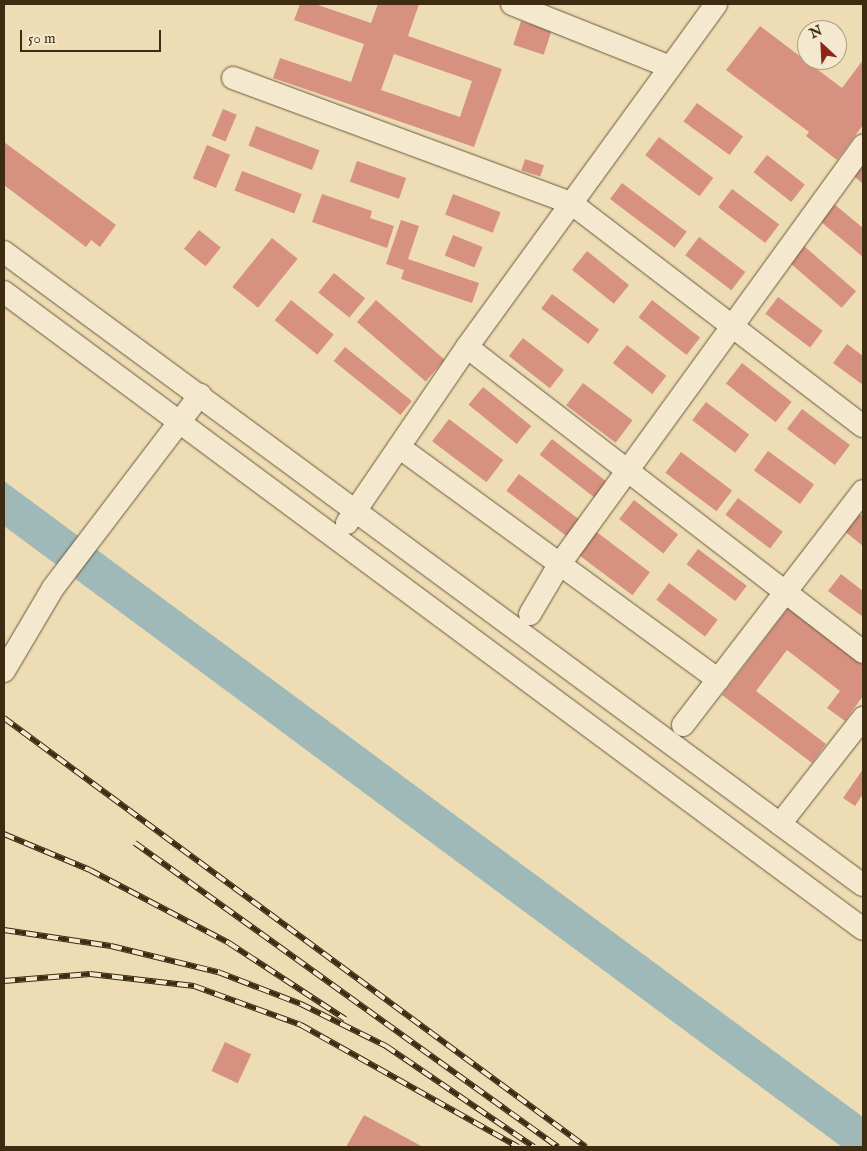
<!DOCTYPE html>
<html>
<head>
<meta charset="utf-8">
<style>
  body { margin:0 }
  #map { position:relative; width:867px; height:1151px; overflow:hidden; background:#eeddb4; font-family:"IM FELL English",serif }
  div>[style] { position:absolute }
  .water>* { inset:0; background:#9eb9b8 }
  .building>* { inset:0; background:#d79180; transform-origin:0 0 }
  .roads { filter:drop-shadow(0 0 1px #69583a) drop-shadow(0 0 1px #69583a) }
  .minor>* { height:22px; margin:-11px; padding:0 11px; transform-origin:11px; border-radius:11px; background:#f4e9ce }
  .rail>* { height:5.5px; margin-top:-2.75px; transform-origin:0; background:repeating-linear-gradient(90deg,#f4e9ce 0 11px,#3d2b12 0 22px); box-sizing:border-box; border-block:1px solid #3d2b12 }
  span { translate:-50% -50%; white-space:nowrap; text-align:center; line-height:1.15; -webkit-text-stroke:4px #f4e9ce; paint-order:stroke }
  .frame { position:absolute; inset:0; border:5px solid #3d2b12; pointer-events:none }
  .north { position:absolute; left:797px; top:20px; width:50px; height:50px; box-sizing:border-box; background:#f4e9ce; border:1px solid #ab9d83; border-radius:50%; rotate:335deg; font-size:14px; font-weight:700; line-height:20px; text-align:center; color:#3d2b12 }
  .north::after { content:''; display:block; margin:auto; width:18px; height:22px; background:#8f2418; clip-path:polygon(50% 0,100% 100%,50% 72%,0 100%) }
  .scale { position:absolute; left:20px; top:30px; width:141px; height:22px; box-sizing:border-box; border:2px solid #3d2b12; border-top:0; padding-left:6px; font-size:15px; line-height:18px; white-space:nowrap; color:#3d2b12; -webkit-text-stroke:4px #f4e9ce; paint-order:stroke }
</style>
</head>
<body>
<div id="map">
  <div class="water">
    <div style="clip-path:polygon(4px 481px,863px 1117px,863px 1147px,842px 1147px,4px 526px)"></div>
  </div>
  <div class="building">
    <div style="clip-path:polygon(evenodd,300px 4px,315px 4px,371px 23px,378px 4px,419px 4px,408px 36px,502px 69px,474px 147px,273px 78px,280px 58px,351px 82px,364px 44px,294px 20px,300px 4px,394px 54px,472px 81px,460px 117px,381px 90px,394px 54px)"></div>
    <div style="left:521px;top:21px;width:32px;height:25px;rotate:18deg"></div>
    <div style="clip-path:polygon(760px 26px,842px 88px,863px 60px,863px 125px,837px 160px,806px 136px,809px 132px,726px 70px)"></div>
    <div style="left:697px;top:103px;width:57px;height:23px;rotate:36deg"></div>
    <div style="left:223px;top:109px;width:15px;height:29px;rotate:23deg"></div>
    <div style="left:256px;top:126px;width:68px;height:21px;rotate:21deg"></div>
    <div style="left:659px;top:137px;width:68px;height:23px;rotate:37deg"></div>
    <div style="clip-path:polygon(4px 142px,116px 225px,100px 247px,91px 240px,86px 247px,4px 185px)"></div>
    <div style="left:207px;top:145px;width:25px;height:36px;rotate:23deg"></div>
    <div style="left:767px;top:155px;width:48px;height:22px;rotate:38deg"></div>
    <div style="left:525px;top:159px;width:20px;height:12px;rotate:18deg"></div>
    <div style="left:357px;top:161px;width:52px;height:22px;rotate:19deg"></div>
    <div style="clip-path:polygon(863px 162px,863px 184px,853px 175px)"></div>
    <div style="left:242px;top:171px;width:64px;height:21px;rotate:21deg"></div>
    <div style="left:622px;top:183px;width:81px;height:20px;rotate:37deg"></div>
    <div style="left:732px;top:189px;width:59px;height:23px;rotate:37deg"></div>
    <div style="clip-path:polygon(322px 194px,372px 211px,370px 218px,394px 226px,387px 248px,312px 222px)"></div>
    <div style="left:453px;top:194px;width:51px;height:22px;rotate:21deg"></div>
    <div style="clip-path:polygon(834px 204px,863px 228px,863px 257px,820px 221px)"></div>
    <div style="clip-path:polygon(401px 220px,419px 226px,408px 259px,479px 283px,472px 303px,401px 279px,404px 270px,386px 264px)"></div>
    <div style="left:199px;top:230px;width:28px;height:24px;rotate:39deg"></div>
    <div style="left:453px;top:235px;width:32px;height:22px;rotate:22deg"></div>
    <div style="left:699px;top:237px;width:58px;height:23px;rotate:37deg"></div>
    <div style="left:272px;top:238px;width:33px;height:63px;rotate:39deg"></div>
    <div style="left:804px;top:246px;width:69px;height:22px;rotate:41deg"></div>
    <div style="left:587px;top:251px;width:54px;height:24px;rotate:39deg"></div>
    <div style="left:334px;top:273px;width:40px;height:25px;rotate:39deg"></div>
    <div style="left:552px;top:294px;width:59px;height:18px;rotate:37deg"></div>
    <div style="left:778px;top:297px;width:56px;height:21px;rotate:37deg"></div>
    <div style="left:291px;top:300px;width:55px;height:26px;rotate:39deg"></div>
    <div style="left:376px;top:300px;width:91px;height:29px;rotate:41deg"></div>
    <div style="left:652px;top:300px;width:61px;height:22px;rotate:38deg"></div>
    <div style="left:523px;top:338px;width:52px;height:23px;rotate:38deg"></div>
    <div style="clip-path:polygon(847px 344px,863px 356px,863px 385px,833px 363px)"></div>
    <div style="left:627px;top:345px;width:50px;height:23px;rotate:38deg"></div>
    <div style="left:345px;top:347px;width:86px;height:18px;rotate:39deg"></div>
    <div style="left:742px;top:363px;width:63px;height:26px;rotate:38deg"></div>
    <div style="left:583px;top:383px;width:62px;height:28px;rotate:37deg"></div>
    <div style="left:483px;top:387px;width:62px;height:23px;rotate:39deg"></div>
    <div style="left:706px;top:402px;width:54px;height:23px;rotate:37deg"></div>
    <div style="left:802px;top:409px;width:60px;height:25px;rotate:37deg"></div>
    <div style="left:449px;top:419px;width:68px;height:28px;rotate:37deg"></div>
    <div style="left:552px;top:439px;width:71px;height:20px;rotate:38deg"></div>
    <div style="left:768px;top:451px;width:57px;height:24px;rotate:36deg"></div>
    <div style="left:681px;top:452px;width:64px;height:26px;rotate:37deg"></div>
    <div style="left:519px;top:474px;width:78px;height:21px;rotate:37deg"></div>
    <div style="left:738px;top:498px;width:56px;height:21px;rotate:37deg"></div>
    <div style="left:634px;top:500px;width:56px;height:24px;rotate:38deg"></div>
    <div style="clip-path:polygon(857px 512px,863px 517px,863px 546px,843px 530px)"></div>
    <div style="left:594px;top:530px;width:70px;height:29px;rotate:37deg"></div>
    <div style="left:698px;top:549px;width:61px;height:19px;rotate:37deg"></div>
    <div style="clip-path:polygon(841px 574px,863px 591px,863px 617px,828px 591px)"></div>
    <div style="left:669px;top:583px;width:61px;height:21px;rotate:37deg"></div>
    <div style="clip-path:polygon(788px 608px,863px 665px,863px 696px,845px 721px,827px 708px,840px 691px,787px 650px,756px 691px,826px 744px,812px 763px,722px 695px)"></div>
    <div style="clip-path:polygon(863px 769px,863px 794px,855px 806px,843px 798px)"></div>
    <div style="left:225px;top:1042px;width:29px;height:32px;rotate:25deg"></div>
    <div style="clip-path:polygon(364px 1115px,423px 1147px,346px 1147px)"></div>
  </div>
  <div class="roads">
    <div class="minor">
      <div style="left:512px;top:4px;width:170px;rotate:21.7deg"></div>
      <div style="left:233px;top:78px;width:360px;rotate:20.3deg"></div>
      <div style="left:571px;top:203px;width:367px;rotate:37.4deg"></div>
      <div style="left:4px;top:252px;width:1067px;rotate:36.39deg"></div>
      <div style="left:4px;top:292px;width:1069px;rotate:36.56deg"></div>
      <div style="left:467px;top:347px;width:500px;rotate:37.6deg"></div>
      <div style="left:399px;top:447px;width:395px;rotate:36.1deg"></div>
      <div style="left:347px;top:523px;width:213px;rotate:-55.7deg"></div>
      <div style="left:467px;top:347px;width:424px;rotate:-54deg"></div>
      <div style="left:530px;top:614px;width:57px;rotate:-59.4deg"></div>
      <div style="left:559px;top:565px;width:518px;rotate:-54.04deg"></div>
      <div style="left:4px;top:671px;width:96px;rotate:-59.4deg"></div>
      <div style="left:53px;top:588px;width:243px;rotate:-52.7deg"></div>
      <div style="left:683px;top:725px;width:295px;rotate:-52.4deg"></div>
      <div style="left:780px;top:824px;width:135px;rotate:-51.9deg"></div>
    </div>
  </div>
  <div class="rail">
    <div style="left:4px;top:718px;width:723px;rotate:36.39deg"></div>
    <div style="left:4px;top:834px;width:93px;rotate:22.7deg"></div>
    <div style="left:90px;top:870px;width:157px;rotate:27.7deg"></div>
    <div style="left:229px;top:943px;width:139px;rotate:33.2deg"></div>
    <div style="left:135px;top:843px;width:521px;rotate:35.7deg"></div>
    <div style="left:4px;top:930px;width:108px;rotate:8.5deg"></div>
    <div style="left:111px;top:946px;width:110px;rotate:13.7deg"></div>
    <div style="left:218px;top:972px;width:89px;rotate:21.1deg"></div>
    <div style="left:301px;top:1004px;width:95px;rotate:26.3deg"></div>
    <div style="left:386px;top:1046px;width:179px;rotate:34.3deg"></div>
    <div style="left:4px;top:981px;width:86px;rotate:-4.7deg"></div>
    <div style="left:90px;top:974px;width:105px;rotate:6.6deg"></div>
    <div style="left:194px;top:986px;width:114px;rotate:20deg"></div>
    <div style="left:301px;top:1025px;width:249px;rotate:29.3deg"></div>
  </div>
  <div class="frame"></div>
  <div class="north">N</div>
  <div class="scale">50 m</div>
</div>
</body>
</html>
